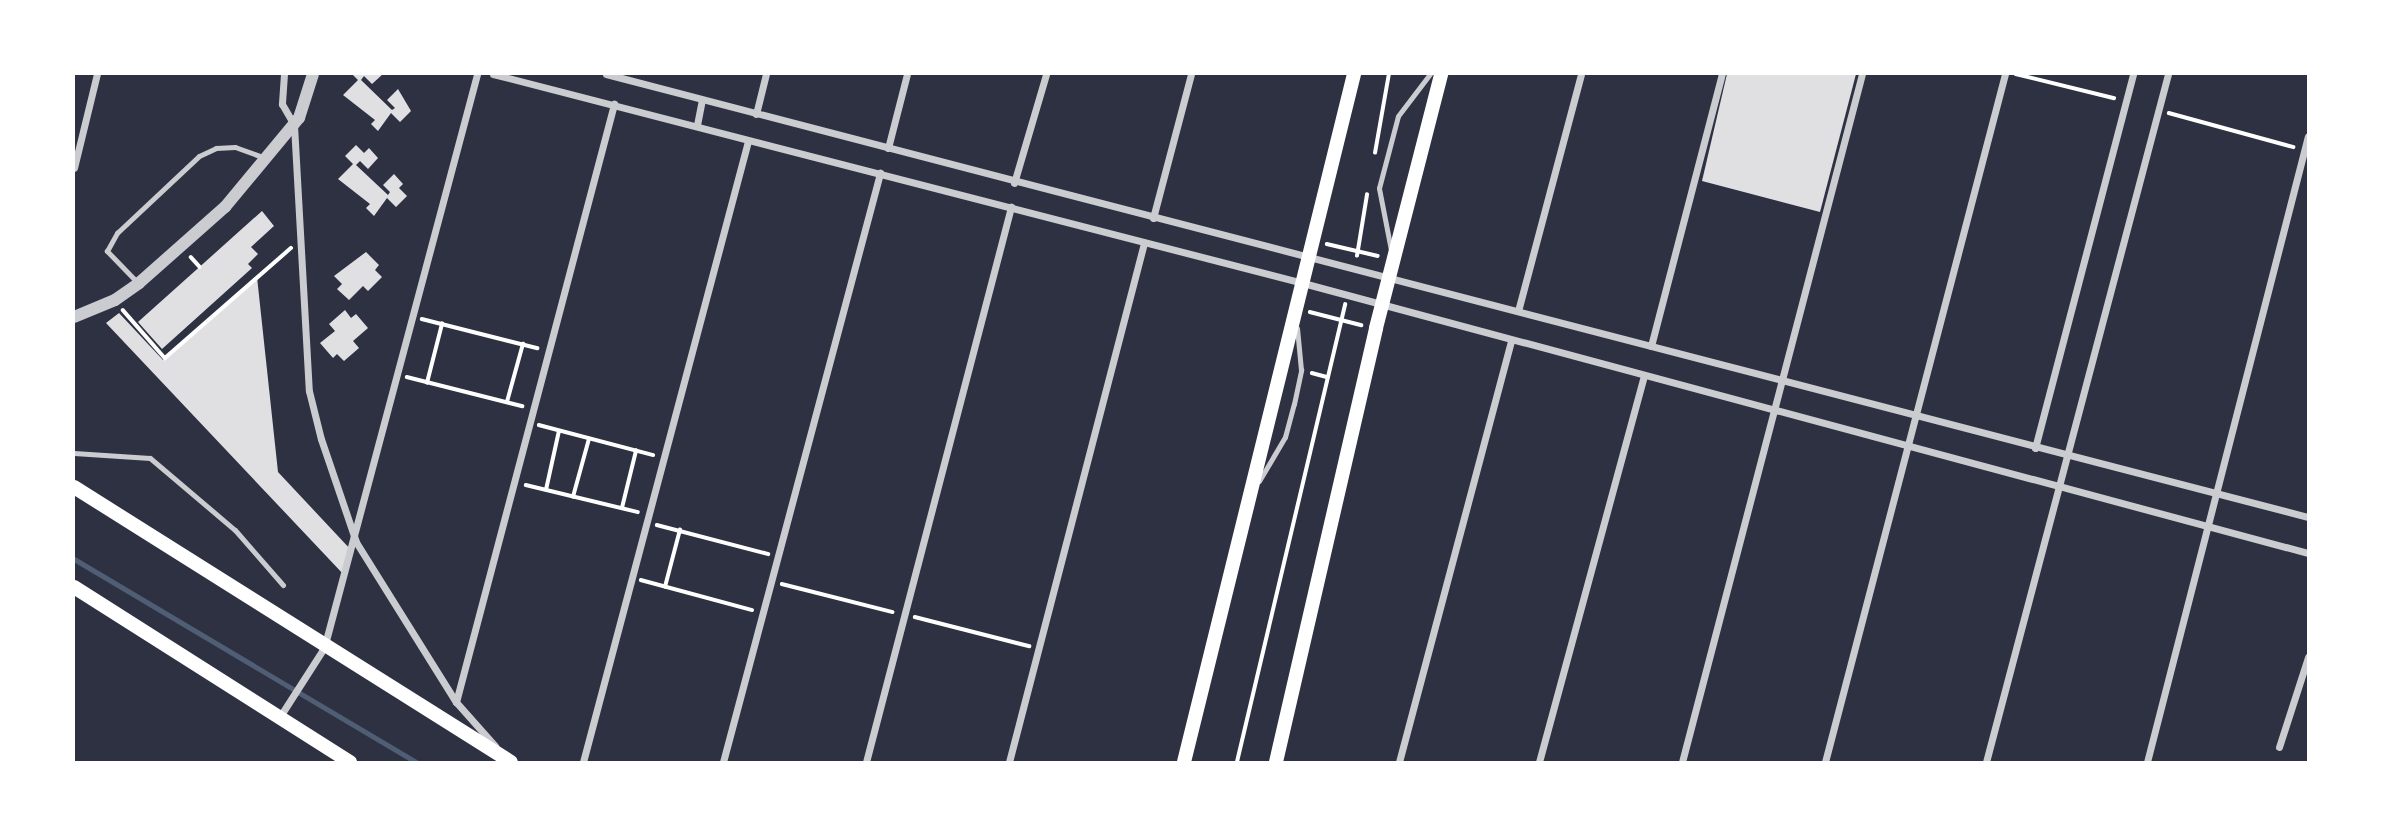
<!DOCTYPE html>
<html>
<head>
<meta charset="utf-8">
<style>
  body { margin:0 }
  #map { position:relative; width:2382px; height:836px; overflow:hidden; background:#2d3142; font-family:"Open Sans",sans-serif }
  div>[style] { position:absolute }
  .stream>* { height:5px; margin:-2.5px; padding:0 2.5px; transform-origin:2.5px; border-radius:2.5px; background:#4f5d75 }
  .building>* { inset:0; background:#e0e0e3 }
  .path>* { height:3.5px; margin:-1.75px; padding:0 1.75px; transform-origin:1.75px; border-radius:1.75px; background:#fff }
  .service>* { height:5px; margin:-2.5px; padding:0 2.5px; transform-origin:2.5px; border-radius:2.5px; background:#caccd0 }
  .minor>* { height:7px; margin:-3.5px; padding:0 3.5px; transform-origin:3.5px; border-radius:3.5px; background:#caccd0 }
  .tertiary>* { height:12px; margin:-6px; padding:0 6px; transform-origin:6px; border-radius:6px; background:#caccd0 }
  .secondary>* { height:14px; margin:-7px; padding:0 7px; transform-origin:7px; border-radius:7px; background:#fff }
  span { translate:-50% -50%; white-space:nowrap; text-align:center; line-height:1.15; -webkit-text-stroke:7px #fff; paint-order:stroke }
  .frame { position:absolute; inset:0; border:75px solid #fff; pointer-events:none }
</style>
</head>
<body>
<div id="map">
  <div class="stream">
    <div style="left:74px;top:559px;width:398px;rotate:30.7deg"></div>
  </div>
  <div class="building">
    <div style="clip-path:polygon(352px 74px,383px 74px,372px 84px,364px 76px,361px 80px,392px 110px,395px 108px,387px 100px,398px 89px,411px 111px,400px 122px,391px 113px,378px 131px,371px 124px,375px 120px,343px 95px,358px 80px)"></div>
    <div style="clip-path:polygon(1727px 74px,1856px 74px,1820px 212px,1702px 181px)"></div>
    <div style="clip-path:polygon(356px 145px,364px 153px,369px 148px,378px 158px,368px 169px,360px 161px,356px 165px,388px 195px,390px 192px,383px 185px,394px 174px,403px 184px,399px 188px,407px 196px,396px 207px,387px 198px,374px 216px,366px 208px,370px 204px,338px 179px,353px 164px,345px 156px)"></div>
    <div style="clip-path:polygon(262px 211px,274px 226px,251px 247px,258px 254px,248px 264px,252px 268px,162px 349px,138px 322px)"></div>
    <div style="clip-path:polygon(366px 252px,379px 265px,375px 270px,382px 277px,368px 291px,363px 286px,349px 300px,337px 289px,342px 284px,334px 276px)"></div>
    <div style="clip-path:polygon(257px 277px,278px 472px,352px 551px,345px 576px,106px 323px,119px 313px,163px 360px)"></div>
    <div style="clip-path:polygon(345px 310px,351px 318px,356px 314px,368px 328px,353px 341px,359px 348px,344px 361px,337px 354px,333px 358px,320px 343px,335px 331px,329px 324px)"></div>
  </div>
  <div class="path">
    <div style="left:2016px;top:74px;width:101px;rotate:13.8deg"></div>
    <div style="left:2169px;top:113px;width:129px;rotate:15.3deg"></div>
    <div style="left:1375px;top:153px;width:80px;rotate:-80deg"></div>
    <div style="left:1327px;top:244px;width:52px;rotate:13.2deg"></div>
    <div style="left:1357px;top:256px;width:62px;rotate:-80.7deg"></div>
    <div style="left:191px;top:257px;width:13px;rotate:48deg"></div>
    <div style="left:123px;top:310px;width:64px;rotate:48.8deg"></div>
    <div style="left:165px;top:358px;width:167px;rotate:-41.1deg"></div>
    <div style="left:1310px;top:312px;width:53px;rotate:14.3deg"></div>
    <div style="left:422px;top:319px;width:119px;rotate:14.2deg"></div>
    <div style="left:1312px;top:373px;width:16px;rotate:15deg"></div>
    <div style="left:407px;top:377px;width:119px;rotate:14.2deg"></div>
    <div style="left:427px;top:383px;width:61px;rotate:-75.7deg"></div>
    <div style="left:507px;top:402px;width:60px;rotate:-74.6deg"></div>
    <div style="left:539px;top:425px;width:118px;rotate:14.7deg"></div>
    <div style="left:526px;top:485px;width:115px;rotate:13.6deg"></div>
    <div style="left:546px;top:490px;width:60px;rotate:-77.6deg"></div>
    <div style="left:573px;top:497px;width:60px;rotate:-74.6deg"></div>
    <div style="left:622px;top:508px;width:59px;rotate:-76.2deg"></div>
    <div style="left:657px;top:525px;width:115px;rotate:14.6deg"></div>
    <div style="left:641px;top:580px;width:115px;rotate:15.1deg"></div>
    <div style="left:782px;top:584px;width:114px;rotate:14.2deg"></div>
    <div style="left:665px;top:587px;width:59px;rotate:-75.3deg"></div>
    <div style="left:915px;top:617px;width:118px;rotate:14.3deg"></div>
    <div style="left:1237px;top:762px;width:470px;rotate:-76.7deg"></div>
  </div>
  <div class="service">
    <div style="left:1391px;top:250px;width:63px;rotate:-101deg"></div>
    <div style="left:1379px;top:188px;width:74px;rotate:-75.2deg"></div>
    <div style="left:1398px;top:116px;width:53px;rotate:-52.7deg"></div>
    <div style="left:138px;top:283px;width:45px;rotate:-134.1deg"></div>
    <div style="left:107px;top:251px;width:21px;rotate:-61deg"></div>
    <div style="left:117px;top:233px;width:112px;rotate:-43.2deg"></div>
    <div style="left:199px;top:156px;width:19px;rotate:-25deg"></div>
    <div style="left:216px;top:148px;width:19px;rotate:-3deg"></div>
    <div style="left:235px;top:147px;width:32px;rotate:20deg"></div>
    <div style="left:74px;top:453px;width:76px;rotate:3.8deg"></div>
    <div style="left:150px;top:458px;width:111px;rotate:40.3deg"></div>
    <div style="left:235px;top:530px;width:73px;rotate:48.9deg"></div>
    <div style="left:1259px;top:481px;width:51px;rotate:-59.4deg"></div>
    <div style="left:1285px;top:437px;width:34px;rotate:-75deg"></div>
    <div style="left:1294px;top:404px;width:35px;rotate:-78deg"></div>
    <div style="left:1301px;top:370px;width:42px;rotate:-95.4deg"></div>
  </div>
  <div class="minor">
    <div style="left:284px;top:74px;width:30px;rotate:94deg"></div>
    <div style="left:282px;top:104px;width:24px;rotate:60deg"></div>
    <div style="left:294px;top:125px;width:266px;rotate:86.8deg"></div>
    <div style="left:309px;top:391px;width:49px;rotate:76deg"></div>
    <div style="left:321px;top:439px;width:109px;rotate:71.2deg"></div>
    <div style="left:356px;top:542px;width:189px;rotate:58deg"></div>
    <div style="left:456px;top:702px;width:59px;rotate:48.4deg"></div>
    <div style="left:493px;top:74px;width:837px;rotate:14.47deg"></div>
    <div style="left:1303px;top:283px;width:1041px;rotate:15.04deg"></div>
    <div style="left:606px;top:74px;width:1759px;rotate:14.59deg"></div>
    <div style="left:756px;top:114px;width:41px;rotate:-76deg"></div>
    <div style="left:697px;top:125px;width:25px;rotate:-79deg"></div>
    <div style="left:888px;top:148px;width:76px;rotate:-75.6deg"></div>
    <div style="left:74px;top:168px;width:97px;rotate:-76.3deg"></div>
    <div style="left:1014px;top:183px;width:114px;rotate:-73.6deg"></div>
    <div style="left:1153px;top:218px;width:149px;rotate:-75.2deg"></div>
    <div style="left:1518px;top:311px;width:245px;rotate:-75.1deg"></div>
    <div style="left:1651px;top:346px;width:281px;rotate:-75.4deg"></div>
    <div style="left:2035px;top:448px;width:387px;rotate:-75.3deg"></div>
    <div style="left:456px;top:702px;width:619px;rotate:-75.2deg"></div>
    <div style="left:279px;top:718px;width:83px;rotate:-57.3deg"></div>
    <div style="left:324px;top:648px;width:594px;rotate:-75.07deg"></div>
    <div style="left:2279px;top:747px;width:95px;rotate:-72.1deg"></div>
    <div style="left:583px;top:762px;width:643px;rotate:-75.12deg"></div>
    <div style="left:723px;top:762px;width:610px;rotate:-75.07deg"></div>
    <div style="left:866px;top:762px;width:574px;rotate:-75.36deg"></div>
    <div style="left:1009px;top:762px;width:536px;rotate:-75.42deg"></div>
    <div style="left:1399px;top:762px;width:437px;rotate:-75.1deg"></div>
    <div style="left:1539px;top:762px;width:401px;rotate:-74.8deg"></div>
    <div style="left:1682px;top:762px;width:711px;rotate:-75.34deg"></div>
    <div style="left:1825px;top:762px;width:711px;rotate:-75.34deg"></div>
    <div style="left:1986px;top:762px;width:712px;rotate:-75.18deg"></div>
    <div style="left:2147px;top:762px;width:646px;rotate:-75.58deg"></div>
  </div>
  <div class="tertiary">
    <div style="left:74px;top:317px;width:44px;rotate:-22.5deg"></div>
    <div style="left:115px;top:300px;width:29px;rotate:-35deg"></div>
    <div style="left:139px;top:283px;width:115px;rotate:-41.5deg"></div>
    <div style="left:225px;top:207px;width:116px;rotate:-50.3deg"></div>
    <div style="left:299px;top:118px;width:46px;rotate:-72.3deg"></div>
  </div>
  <div class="secondary">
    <div style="left:74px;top:487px;width:516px;rotate:32.18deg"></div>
    <div style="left:74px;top:587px;width:327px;rotate:32.4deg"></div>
    <div style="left:1184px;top:762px;width:709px;rotate:-76.12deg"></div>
    <div style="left:1276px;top:762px;width:445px;rotate:-77deg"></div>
    <div style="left:1376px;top:328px;width:262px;rotate:-75.6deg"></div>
  </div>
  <div class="frame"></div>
</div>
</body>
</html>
